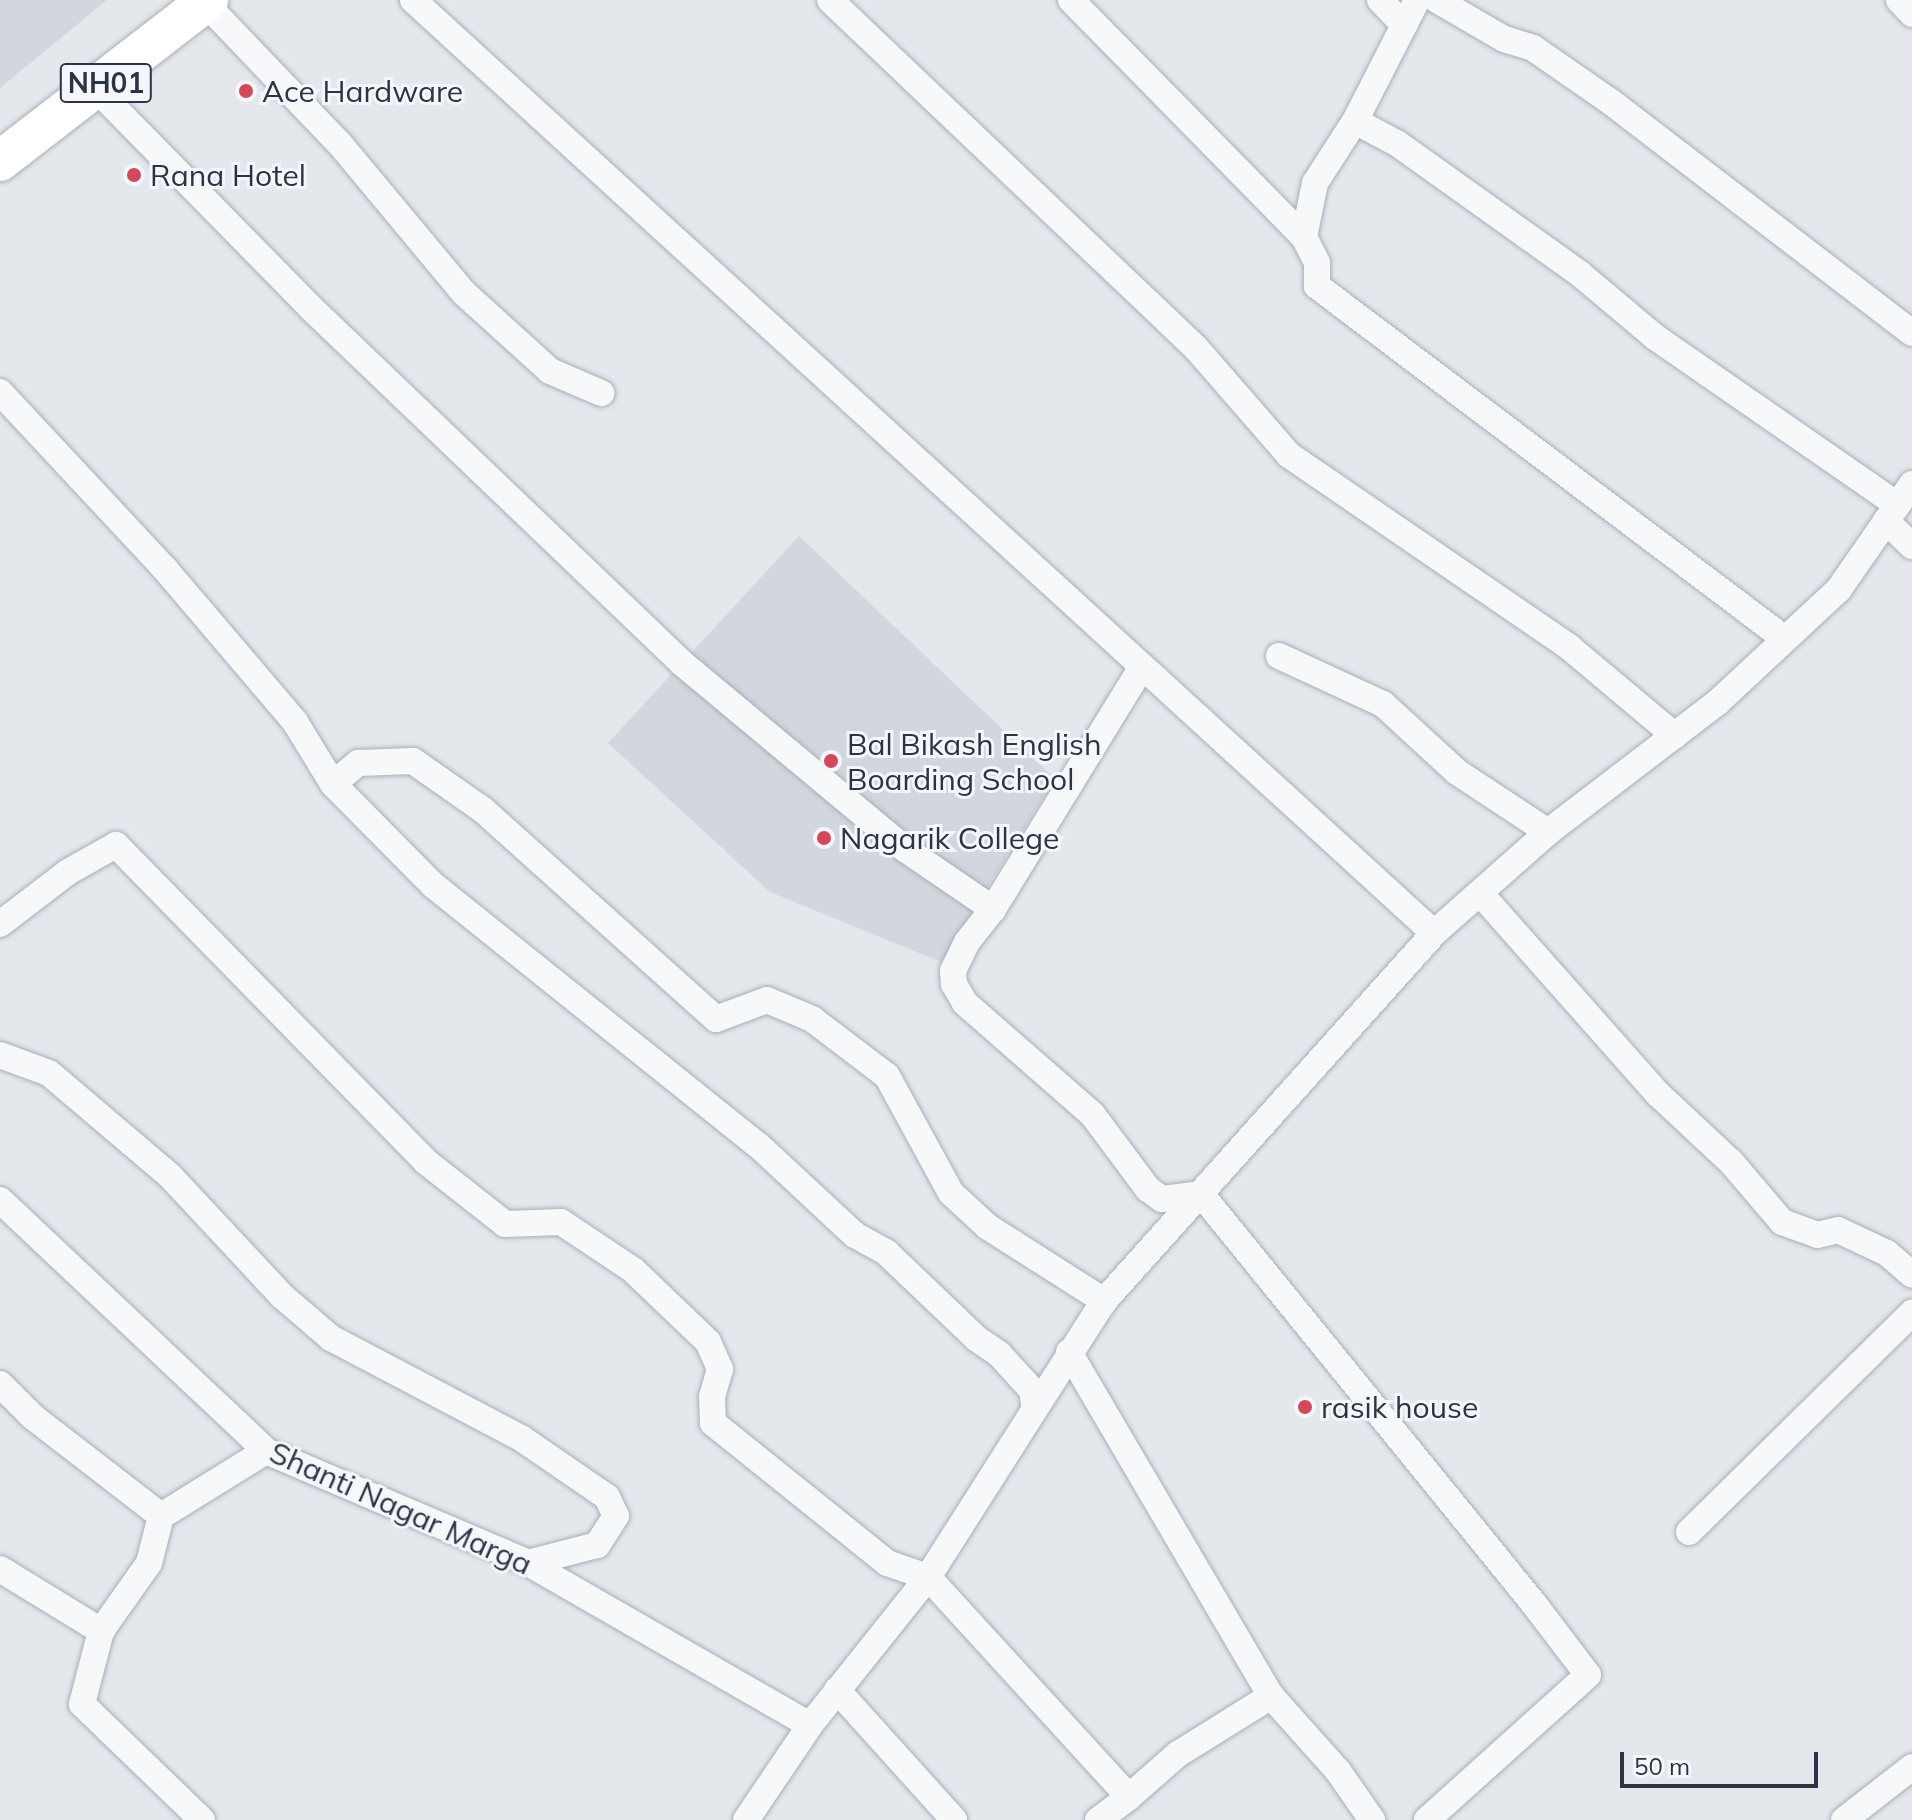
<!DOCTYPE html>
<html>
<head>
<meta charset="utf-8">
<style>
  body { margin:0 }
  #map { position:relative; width:1912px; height:1820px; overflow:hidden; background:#e4e7ec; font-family:Mulish,sans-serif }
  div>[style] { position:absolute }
  .built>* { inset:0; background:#d2d6de }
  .roads { filter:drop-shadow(0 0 2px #a9aeb7) drop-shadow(0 0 2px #a9aeb7) }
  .minor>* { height:26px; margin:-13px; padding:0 13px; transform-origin:13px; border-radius:13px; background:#f7f8fa }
  .highway>* { height:40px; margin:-20px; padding:0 20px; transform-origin:20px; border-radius:20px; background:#fff }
  .dots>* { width:22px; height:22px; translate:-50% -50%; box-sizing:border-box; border:4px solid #f4f6f9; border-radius:50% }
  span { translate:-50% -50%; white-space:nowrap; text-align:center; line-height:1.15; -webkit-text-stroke:6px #f4f6f9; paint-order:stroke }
  .shield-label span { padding:2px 6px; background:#f4f6f9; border:2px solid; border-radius:6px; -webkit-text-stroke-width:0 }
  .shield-label { font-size:28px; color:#2b3445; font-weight:700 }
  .poi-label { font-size:30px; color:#2b3445 }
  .left { translate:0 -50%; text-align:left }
  .street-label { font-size:30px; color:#2b3445 }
  .scale { position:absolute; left:1620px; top:1752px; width:198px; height:36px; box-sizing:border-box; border:4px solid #2b3445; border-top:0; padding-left:10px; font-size:24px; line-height:28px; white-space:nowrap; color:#2b3445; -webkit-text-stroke:6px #f4f6f9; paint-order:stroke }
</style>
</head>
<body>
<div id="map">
  <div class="built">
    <div style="clip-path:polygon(0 0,107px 0,0 88px)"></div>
    <div style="clip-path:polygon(799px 536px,1055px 779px,941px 962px,770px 892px,608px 743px)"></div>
  </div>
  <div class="roads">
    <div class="minor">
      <div style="left:413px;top:0;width:1383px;rotate:42.42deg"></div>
      <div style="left:830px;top:0;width:505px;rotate:43.56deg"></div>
      <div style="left:1196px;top:348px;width:142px;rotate:49deg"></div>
      <div style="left:1289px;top:455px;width:340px;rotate:34.4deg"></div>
      <div style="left:1569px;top:647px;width:138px;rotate:40deg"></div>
      <div style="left:1071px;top:0;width:332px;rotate:45.5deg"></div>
      <div style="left:1304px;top:237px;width:29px;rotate:63deg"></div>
      <div style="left:1317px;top:263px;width:23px;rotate:90deg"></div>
      <div style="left:1317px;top:286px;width:586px;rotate:37.03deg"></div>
      <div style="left:1380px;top:0;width:35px;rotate:46deg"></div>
      <div style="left:1417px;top:0;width:136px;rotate:117.1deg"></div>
      <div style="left:1355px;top:121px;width:49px;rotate:28.1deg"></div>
      <div style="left:1398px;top:144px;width:224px;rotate:35.5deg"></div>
      <div style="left:1580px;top:274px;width:98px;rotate:40deg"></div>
      <div style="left:1655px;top:337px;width:295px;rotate:34.7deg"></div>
      <div style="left:1437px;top:0;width:78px;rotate:30.2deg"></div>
      <div style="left:1504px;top:39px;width:30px;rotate:17deg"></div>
      <div style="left:1533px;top:48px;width:95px;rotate:34.7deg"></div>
      <div style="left:1611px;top:102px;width:379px;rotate:37.5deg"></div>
      <div style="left:1899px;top:0;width:19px;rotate:47deg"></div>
      <div style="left:205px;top:3px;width:194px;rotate:46.3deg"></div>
      <div style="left:339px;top:143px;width:195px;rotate:50.2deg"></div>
      <div style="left:464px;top:293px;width:116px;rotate:42.2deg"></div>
      <div style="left:550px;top:371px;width:56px;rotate:23.3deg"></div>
      <div style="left:97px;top:90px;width:305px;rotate:45.5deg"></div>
      <div style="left:311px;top:308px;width:513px;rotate:43.74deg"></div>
      <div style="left:682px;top:663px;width:290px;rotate:39.8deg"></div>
      <div style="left:905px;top:849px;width:107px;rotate:34.3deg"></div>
      <div style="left:993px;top:909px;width:42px;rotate:128.2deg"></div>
      <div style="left:967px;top:942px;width:32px;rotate:116deg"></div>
      <div style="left:953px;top:971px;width:13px;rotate:86deg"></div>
      <div style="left:954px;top:984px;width:22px;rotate:60deg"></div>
      <div style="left:965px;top:1003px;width:169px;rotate:41.2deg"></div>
      <div style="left:1092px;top:1114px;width:94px;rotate:53.3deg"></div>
      <div style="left:1148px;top:1189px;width:17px;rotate:36deg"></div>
      <div style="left:1162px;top:1199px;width:39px;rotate:-7deg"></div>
      <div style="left:1201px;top:1194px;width:528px;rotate:50.92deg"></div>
      <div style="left:1534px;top:1604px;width:89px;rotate:52.7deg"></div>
      <div style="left:1588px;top:1675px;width:217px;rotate:138deg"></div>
      <div style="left:1304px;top:237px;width:55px;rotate:-78.5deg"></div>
      <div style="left:1315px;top:183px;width:74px;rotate:-57.2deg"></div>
      <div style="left:0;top:392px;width:242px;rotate:47deg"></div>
      <div style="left:165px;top:569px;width:201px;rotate:49.6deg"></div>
      <div style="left:295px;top:722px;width:73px;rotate:58.5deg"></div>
      <div style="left:333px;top:784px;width:142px;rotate:45.3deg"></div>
      <div style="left:433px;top:885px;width:416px;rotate:38.7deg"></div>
      <div style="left:758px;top:1145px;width:132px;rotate:42.9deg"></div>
      <div style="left:855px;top:1235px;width:37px;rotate:29deg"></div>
      <div style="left:887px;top:1253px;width:124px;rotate:43.7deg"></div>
      <div style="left:977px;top:1339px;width:27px;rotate:34deg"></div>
      <div style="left:999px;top:1354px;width:49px;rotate:47.5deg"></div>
      <div style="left:1032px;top:1390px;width:14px;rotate:82deg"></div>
      <div style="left:1886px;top:521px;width:36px;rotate:44deg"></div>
      <div style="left:1279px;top:656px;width:115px;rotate:24.8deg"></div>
      <div style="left:1383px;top:704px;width:100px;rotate:42.6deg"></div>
      <div style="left:1457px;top:772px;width:109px;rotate:33.4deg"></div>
      <div style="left:333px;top:784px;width:33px;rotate:-40deg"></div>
      <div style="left:358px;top:763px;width:55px;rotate:-2.1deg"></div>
      <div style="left:413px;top:761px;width:85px;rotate:35deg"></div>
      <div style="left:483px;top:810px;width:313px;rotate:41.9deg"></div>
      <div style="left:716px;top:1019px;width:54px;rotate:-20.4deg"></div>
      <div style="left:767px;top:1000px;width:49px;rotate:22.9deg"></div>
      <div style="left:812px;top:1019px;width:94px;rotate:37.2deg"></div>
      <div style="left:887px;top:1076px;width:133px;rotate:61.3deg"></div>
      <div style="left:951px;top:1193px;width:50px;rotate:42.6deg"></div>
      <div style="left:988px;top:1227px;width:138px;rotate:32.5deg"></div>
      <div style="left:1480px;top:893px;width:268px;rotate:48.5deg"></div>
      <div style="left:1658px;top:1094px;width:100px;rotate:43deg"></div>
      <div style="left:1731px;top:1162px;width:79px;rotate:49.6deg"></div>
      <div style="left:1782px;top:1222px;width:37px;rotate:20deg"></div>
      <div style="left:1817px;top:1235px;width:22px;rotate:-13deg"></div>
      <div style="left:1838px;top:1230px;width:54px;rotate:25.1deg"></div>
      <div style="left:1887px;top:1253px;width:33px;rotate:41deg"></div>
      <div style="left:993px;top:909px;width:284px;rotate:-58.4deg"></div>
      <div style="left:0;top:924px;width:86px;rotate:-37.4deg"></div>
      <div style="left:68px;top:872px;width:55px;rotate:-29.4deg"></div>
      <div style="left:116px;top:845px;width:442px;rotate:45.6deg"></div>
      <div style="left:425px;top:1161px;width:102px;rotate:38.2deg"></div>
      <div style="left:505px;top:1224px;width:56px;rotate:-2deg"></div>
      <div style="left:561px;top:1222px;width:87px;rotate:33.7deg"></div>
      <div style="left:633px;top:1270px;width:104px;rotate:43.8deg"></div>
      <div style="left:708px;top:1342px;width:30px;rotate:66deg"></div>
      <div style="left:720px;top:1369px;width:29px;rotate:106deg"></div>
      <div style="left:712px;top:1397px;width:26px;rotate:88deg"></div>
      <div style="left:713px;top:1423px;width:223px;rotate:38.8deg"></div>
      <div style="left:887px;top:1563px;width:43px;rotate:18.9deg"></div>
      <div style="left:928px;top:1577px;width:298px;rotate:47.6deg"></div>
      <div style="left:1129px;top:1797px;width:39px;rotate:143deg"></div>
      <div style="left:0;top:1055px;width:52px;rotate:20.2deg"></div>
      <div style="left:49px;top:1073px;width:160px;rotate:40.4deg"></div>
      <div style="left:171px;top:1177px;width:163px;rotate:47deg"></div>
      <div style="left:282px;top:1296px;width:65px;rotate:40.6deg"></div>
      <div style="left:331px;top:1338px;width:215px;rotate:27.8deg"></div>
      <div style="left:521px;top:1438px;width:104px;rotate:34.5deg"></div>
      <div style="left:607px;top:1497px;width:21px;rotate:65deg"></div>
      <div style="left:616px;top:1516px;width:35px;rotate:123deg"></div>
      <div style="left:597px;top:1545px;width:71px;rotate:165.4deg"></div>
      <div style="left:0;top:1200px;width:366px;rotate:43.3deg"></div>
      <div style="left:266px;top:1451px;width:285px;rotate:23.1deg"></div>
      <div style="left:528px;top:1563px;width:325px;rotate:29.9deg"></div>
      <div style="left:1069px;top:1352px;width:399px;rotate:59.6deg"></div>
      <div style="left:0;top:1384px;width:47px;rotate:45deg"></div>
      <div style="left:33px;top:1417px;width:162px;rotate:37.7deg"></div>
      <div style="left:1689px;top:1532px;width:313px;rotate:-44.5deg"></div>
      <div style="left:0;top:1569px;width:119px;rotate:31.5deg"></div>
      <div style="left:837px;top:1690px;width:175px;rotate:48deg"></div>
      <div style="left:1129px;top:1797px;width:65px;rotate:-41.3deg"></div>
      <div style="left:1178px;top:1754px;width:110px;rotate:-31.9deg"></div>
      <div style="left:1271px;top:1696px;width:101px;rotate:48.2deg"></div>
      <div style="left:1338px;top:1771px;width:60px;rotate:55.2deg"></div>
      <div style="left:202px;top:1820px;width:167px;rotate:-136deg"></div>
      <div style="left:82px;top:1704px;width:75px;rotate:-75.4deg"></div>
      <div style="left:101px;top:1631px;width:83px;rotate:-54.8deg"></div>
      <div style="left:149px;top:1563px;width:49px;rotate:-75.7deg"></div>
      <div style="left:161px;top:1516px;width:123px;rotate:-31.8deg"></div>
      <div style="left:746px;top:1820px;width:115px;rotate:-56deg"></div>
      <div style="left:810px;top:1725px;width:189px;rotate:-51.4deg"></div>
      <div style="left:928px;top:1577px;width:327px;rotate:-57.5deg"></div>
      <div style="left:1104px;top:1301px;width:494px;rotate:-48.1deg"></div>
      <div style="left:1434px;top:933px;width:152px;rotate:-41.5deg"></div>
      <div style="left:1548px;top:832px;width:214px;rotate:-37.4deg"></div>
      <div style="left:1718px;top:702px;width:166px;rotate:-43deg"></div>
      <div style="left:1839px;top:589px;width:128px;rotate:-55.2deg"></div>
      <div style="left:1844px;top:1820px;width:86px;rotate:-37.9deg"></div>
    </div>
    <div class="highway">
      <div style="left:0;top:161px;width:263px;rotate:-37.7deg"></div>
    </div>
  </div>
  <div class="dots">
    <div style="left:246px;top:91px;background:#d1495b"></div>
    <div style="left:134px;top:175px;background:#d1495b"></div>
    <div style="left:831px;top:761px;background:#d1495b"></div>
    <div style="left:824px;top:838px;background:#d1495b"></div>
    <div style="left:1305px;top:1407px;background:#d1495b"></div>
  </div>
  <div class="shield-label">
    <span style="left:106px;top:83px">NH01</span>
  </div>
  <div class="poi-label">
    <span class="left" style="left:262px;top:91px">Ace Hardware</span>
    <span class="left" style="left:150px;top:175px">Rana Hotel</span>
    <span class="left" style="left:847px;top:761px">Bal Bikash English<br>Boarding School</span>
    <span class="left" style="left:840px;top:838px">Nagarik College</span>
    <span class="left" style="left:1321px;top:1407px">rasik house</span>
  </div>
  <div class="street-label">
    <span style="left:401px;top:1508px;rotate:24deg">Shanti Nagar Marga</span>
  </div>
  <div class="scale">50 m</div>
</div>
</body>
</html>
